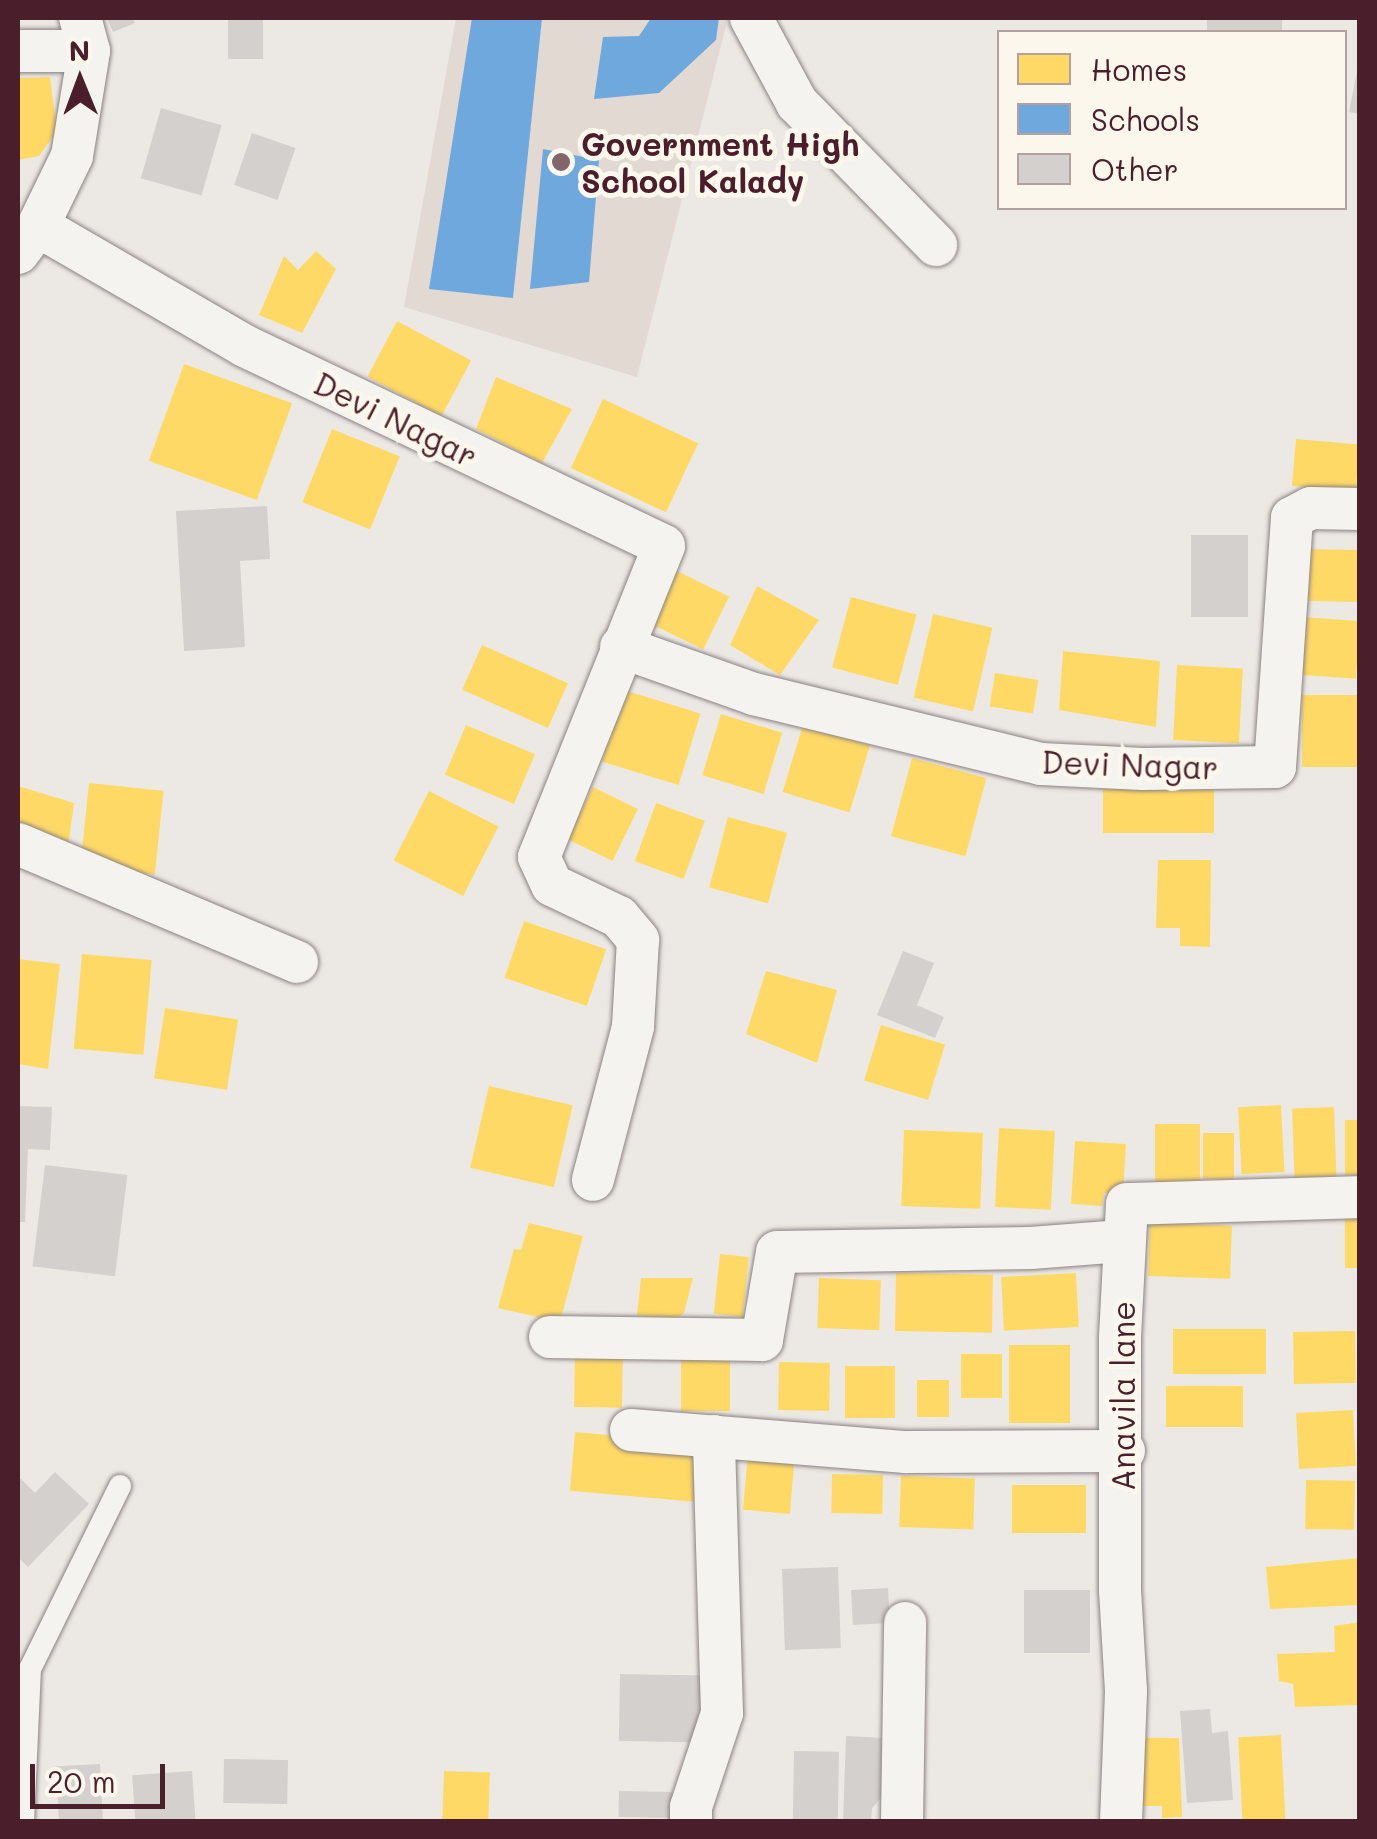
<!DOCTYPE html>
<html>
<head>
<meta charset="utf-8">
<style>
  body { margin:0 }
  #map { position:relative; width:1377px; height:1839px; overflow:hidden; background:#ece9e4; font-family:Mali,sans-serif }
  div>[style] { position:absolute }
  .built>* { inset:0; background:#e2d9d3 }
  .homes>* { inset:0; background:#ffd966; transform-origin:0 0 }
  .schools>* { inset:0; background:#6fa8dc }
  .building>* { inset:0; background:#d4d0cd; transform-origin:0 0 }
  .roads { filter:drop-shadow(0 0 2px #8b8282) drop-shadow(0 0 2px #8b8282) }
  .lane>* { height:22px; margin:-11px; padding:0 11px; transform-origin:11px; border-radius:11px; background:#f4f3ef }
  .street>* { height:42px; margin:-21px; padding:0 21px; transform-origin:21px; border-radius:21px; background:#f4f3ef }
  .dots>* { width:28px; height:28px; translate:-50% -50%; box-sizing:border-box; border:5px solid #fbf7ec; border-radius:50% }
  span { translate:-50% -50%; white-space:nowrap; text-align:center; line-height:1.15; -webkit-text-stroke:10px #fbf7ec; paint-order:stroke }
  .poi-label { font-size:32px; color:#4a1f2b; font-weight:700 }
  .left { translate:0 -50%; text-align:left }
  .street-label { font-size:32px; color:#4a1f2b }
  .frame { position:absolute; inset:0; border:20px solid #4a1f2b; pointer-events:none }
  .legend { position:absolute; left:997px; top:30px; width:350px; height:180px; box-sizing:border-box; background:#fbf7ec; border:2px solid #b4a19f; margin:0; padding:12px 18px; list-style:none; font-size:30px; color:#4a1f2b }
  .legend li { display:flex; align-items:center; gap:20px; height:50px }
  .legend b { width:50px; border:2px solid #b4a19f }
  .north { position:absolute; left:30px; top:30px; width:100px; height:100px; -webkit-text-stroke:8px #fbf7ec; paint-order:stroke; rotate:359deg; font-size:28px; font-weight:700; line-height:40px; text-align:center; color:#4a1f2b }
  .north::after { content:''; display:block; margin:auto; width:35px; height:45px; background:#4a1f2b; clip-path:polygon(50% 0,100% 100%,50% 72%,0 100%) }
  .scale { position:absolute; left:30px; top:1764px; width:135px; height:45px; box-sizing:border-box; border:5px solid #4a1f2b; border-top:0; padding-left:12px; font-size:30px; line-height:35px; white-space:nowrap; color:#4a1f2b; -webkit-text-stroke:8px #fbf7ec; paint-order:stroke }
</style>
</head>
<body>
<div id="map">
  <div class="built">
    <div style="clip-path:polygon(456px 18px,728px 18px,637px 377px,404px 307px)"></div>
  </div>
  <div class="homes">
    <div style="clip-path:polygon(50px 77px,57px 131px,39px 156px,18px 160px,18px 78px)"></div>
    <div style="clip-path:polygon(316px 251px,336px 269px,302px 333px,259px 315px,284px 256px,298px 270px)"></div>
    <div style="left:397px;top:321px;width:84px;height:63px;rotate:28deg"></div>
    <div style="left:184px;top:364px;width:115px;height:103px;rotate:20deg"></div>
    <div style="clip-path:polygon(496px 377px,572px 409px,542px 463px,476px 429px)"></div>
    <div style="left:603px;top:399px;width:105px;height:76px;rotate:25deg"></div>
    <div style="left:332px;top:429px;width:73px;height:79px;rotate:22deg"></div>
    <div style="left:1296px;top:439px;width:64px;height:47px;rotate:5deg"></div>
    <div style="left:1309px;top:549px;width:51px;height:52px;rotate:1deg"></div>
    <div style="left:677px;top:571px;width:58px;height:59px;rotate:26deg"></div>
    <div style="clip-path:polygon(757px 586px,819px 620px,780px 675px,730px 645px)"></div>
    <div style="left:851px;top:597px;width:68px;height:73px;rotate:15deg"></div>
    <div style="left:933px;top:614px;width:61px;height:86px;rotate:13deg"></div>
    <div style="left:1303px;top:617px;width:57px;height:58px;rotate:4deg"></div>
    <div style="left:482px;top:645px;width:94px;height:49px;rotate:24deg"></div>
    <div style="clip-path:polygon(1063px 651px,1160px 661px,1156px 727px,1059px 710px)"></div>
    <div style="left:1177px;top:665px;width:66px;height:75px;rotate:3deg"></div>
    <div style="left:995px;top:673px;width:44px;height:34px;rotate:9deg"></div>
    <div style="left:624px;top:690px;width:80px;height:75px;rotate:17deg"></div>
    <div style="left:1360px;top:695px;width:72px;height:58px;rotate:90deg"></div>
    <div style="left:721px;top:714px;width:64px;height:64px;rotate:17deg"></div>
    <div style="left:466px;top:725px;width:75px;height:54px;rotate:23deg"></div>
    <div style="left:803px;top:725px;width:70px;height:70px;rotate:17deg"></div>
    <div style="left:912px;top:758px;width:77px;height:81px;rotate:15deg"></div>
    <div style="left:89px;top:783px;width:75px;height:84px;rotate:6deg"></div>
    <div style="clip-path:polygon(18px 786px,74px 803px,68px 847px,18px 824px)"></div>
    <div style="left:593px;top:787px;width:50px;height:58px;rotate:26deg"></div>
    <div style="left:1214px;top:789px;width:44px;height:111px;rotate:90deg"></div>
    <div style="left:429px;top:791px;width:78px;height:78px;rotate:27deg"></div>
    <div style="left:656px;top:803px;width:52px;height:62px;rotate:20deg"></div>
    <div style="left:728px;top:817px;width:61px;height:73px;rotate:15deg"></div>
    <div style="clip-path:polygon(1158px 860px,1211px 860px,1210px 947px,1180px 946px,1180px 928px,1156px 928px)"></div>
    <div style="left:524px;top:921px;width:87px;height:60px;rotate:19deg"></div>
    <div style="left:82px;top:954px;width:70px;height:95px;rotate:5deg"></div>
    <div style="clip-path:polygon(18px 959px,60px 964px,48px 1069px,18px 1064px)"></div>
    <div style="clip-path:polygon(766px 971px,837px 990px,817px 1063px,746px 1034px)"></div>
    <div style="left:165px;top:1008px;width:74px;height:71px;rotate:9deg"></div>
    <div style="left:881px;top:1025px;width:67px;height:58px;rotate:17deg"></div>
    <div style="left:489px;top:1086px;width:86px;height:84px;rotate:13deg"></div>
    <div style="left:1281px;top:1105px;width:67px;height:43px;rotate:87deg"></div>
    <div style="left:1334px;top:1107px;width:69px;height:42px;rotate:88deg"></div>
    <div style="left:1360px;top:1120px;width:55px;height:15px;rotate:90deg"></div>
    <div style="left:1155px;top:1124px;width:45px;height:58px"></div>
    <div style="left:999px;top:1128px;width:56px;height:79px;rotate:3deg"></div>
    <div style="left:904px;top:1130px;width:79px;height:76px;rotate:2deg"></div>
    <div style="left:1203px;top:1133px;width:31px;height:46px"></div>
    <div style="clip-path:polygon(1075px 1141px,1126px 1144px,1123px 1194px,1104px 1193px,1102px 1206px,1071px 1204px)"></div>
    <div style="left:1360px;top:1217px;width:51px;height:15px;rotate:90deg"></div>
    <div style="clip-path:polygon(529px 1223px,583px 1236px,560px 1322px,498px 1308px,514px 1249px,521px 1250px)"></div>
    <div style="left:1150px;top:1223px;width:82px;height:53px;rotate:2deg"></div>
    <div style="left:720px;top:1254px;width:29px;height:60px;rotate:6deg"></div>
    <div style="left:896px;top:1273px;width:97px;height:58px;rotate:1deg"></div>
    <div style="left:1076px;top:1273px;width:54px;height:75px;rotate:87deg"></div>
    <div style="clip-path:polygon(641px 1278px,693px 1278px,684px 1313px,674px 1320px,637px 1315px)"></div>
    <div style="left:819px;top:1278px;width:62px;height:50px;rotate:2deg"></div>
    <div style="left:1173px;top:1329px;width:93px;height:45px"></div>
    <div style="left:1355px;top:1331px;width:52px;height:62px;rotate:89deg"></div>
    <div style="left:1009px;top:1345px;width:61px;height:78px"></div>
    <div style="left:575px;top:1350px;width:48px;height:57px;rotate:1deg"></div>
    <div style="left:681px;top:1351px;width:49px;height:60px"></div>
    <div style="left:961px;top:1354px;width:41px;height:44px"></div>
    <div style="left:779px;top:1362px;width:51px;height:48px;rotate:1deg"></div>
    <div style="left:845px;top:1366px;width:50px;height:52px"></div>
    <div style="left:917px;top:1380px;width:32px;height:37px"></div>
    <div style="left:1243px;top:1386px;width:41px;height:77px;rotate:90deg"></div>
    <div style="left:1353px;top:1410px;width:56px;height:57px;rotate:87deg"></div>
    <div style="left:575px;top:1432px;width:128px;height:59px;rotate:5deg"></div>
    <div style="left:748px;top:1452px;width:47px;height:58px;rotate:5deg"></div>
    <div style="left:832px;top:1474px;width:51px;height:39px;rotate:1deg"></div>
    <div style="left:901px;top:1476px;width:74px;height:51px;rotate:2deg"></div>
    <div style="left:1306px;top:1480px;width:49px;height:49px;rotate:1deg"></div>
    <div style="left:1012px;top:1485px;width:74px;height:48px"></div>
    <div style="clip-path:polygon(1360px 1558px,1360px 1605px,1270px 1609px,1266px 1567px)"></div>
    <div style="clip-path:polygon(1360px 1622px,1360px 1705px,1295px 1707px,1293px 1684px,1279px 1681px,1277px 1654px,1335px 1652px,1334px 1626px)"></div>
    <div style="left:1281px;top:1735px;width:87px;height:43px;rotate:87deg"></div>
    <div style="clip-path:polygon(1141px 1738px,1179px 1738px,1182px 1817px,1162px 1818px,1162px 1806px,1142px 1806px)"></div>
    <div style="left:444px;top:1771px;width:46px;height:51px;rotate:2deg"></div>
  </div>
  <div class="schools">
    <div style="clip-path:polygon(472px 18px,542px 18px,513px 298px,429px 289px)"></div>
    <div style="clip-path:polygon(651px 18px,719px 18px,716px 40px,659px 93px,594px 99px,603px 37px,639px 36px)"></div>
    <div style="clip-path:polygon(543px 149px,599px 160px,589px 282px,530px 289px)"></div>
  </div>
  <div class="building">
    <div style="clip-path:polygon(107px 18px,133px 18px,135px 23px,113px 32px)"></div>
    <div style="left:228px;top:18px;width:35px;height:41px"></div>
    <div style="left:1207px;top:18px;width:75px;height:14px"></div>
    <div style="clip-path:polygon(1358px 66px,1360px 66px,1360px 114px,1349px 112px)"></div>
    <div style="left:161px;top:108px;width:63px;height:73px;rotate:16deg"></div>
    <div style="left:252px;top:133px;width:46px;height:55px;rotate:19deg"></div>
    <div style="clip-path:polygon(267px 506px,270px 559px,240px 561px,245px 647px,184px 651px,176px 511px)"></div>
    <div style="left:1191px;top:535px;width:57px;height:82px"></div>
    <div style="clip-path:polygon(903px 951px,934px 963px,917px 1005px,944px 1017px,935px 1038px,877px 1015px)"></div>
    <div style="clip-path:polygon(18px 1106px,52px 1107px,50px 1150px,28px 1149px,25px 1222px,18px 1222px)"></div>
    <div style="left:45px;top:1165px;width:83px;height:102px;rotate:7deg"></div>
    <div style="clip-path:polygon(55px 1472px,89px 1504px,28px 1567px,18px 1557px,18px 1476px,35px 1493px)"></div>
    <div style="left:838px;top:1567px;width:81px;height:56px;rotate:88deg"></div>
    <div style="left:888px;top:1588px;width:35px;height:37px;rotate:87deg"></div>
    <div style="left:1024px;top:1590px;width:66px;height:63px"></div>
    <div style="left:620px;top:1674px;width:85px;height:67px;rotate:1deg"></div>
    <div style="clip-path:polygon(1210px 1709px,1212px 1733px,1228px 1731px,1233px 1800px,1187px 1803px,1180px 1711px)"></div>
    <div style="clip-path:polygon(846px 1736px,884px 1738px,881px 1798px,872px 1808px,871px 1822px,843px 1822px)"></div>
    <div style="left:794px;top:1751px;width:45px;height:71px;rotate:1deg"></div>
    <div style="left:224px;top:1759px;width:64px;height:44px;rotate:1deg"></div>
    <div style="left:100px;top:1764px;width:58px;height:44px;rotate:87deg"></div>
    <div style="left:192px;top:1771px;width:51px;height:60px;rotate:86deg"></div>
    <div style="left:619px;top:1791px;width:54px;height:26px;rotate:1deg"></div>
  </div>
  <div class="roads">
    <div class="lane">
      <div style="left:23px;top:1822px;width:153px;rotate:-87.4deg"></div>
      <div style="left:30px;top:1669px;width:204px;rotate:-63.8deg"></div>
    </div>
    <div class="street">
      <div style="left:751px;top:18px;width:97px;rotate:61.6deg"></div>
      <div style="left:797px;top:103px;width:199px;rotate:45.6deg"></div>
      <div style="left:18px;top:51px;width:71px"></div>
      <div style="left:38px;top:226px;width:239px;rotate:30.1deg"></div>
      <div style="left:245px;top:346px;width:464px;rotate:25.5deg"></div>
      <div style="left:664px;top:546px;width:335px;rotate:111.9deg"></div>
      <div style="left:539px;top:857px;width:31px;rotate:65deg"></div>
      <div style="left:552px;top:885px;width:74px;rotate:25.5deg"></div>
      <div style="left:619px;top:917px;width:30px;rotate:50deg"></div>
      <div style="left:638px;top:940px;width:87px;rotate:93.3deg"></div>
      <div style="left:633px;top:1027px;width:158px;rotate:104.7deg"></div>
      <div style="left:18px;top:253px;width:34px;rotate:-53deg"></div>
      <div style="left:38px;top:226px;width:78px;rotate:-64.1deg"></div>
      <div style="left:72px;top:156px;width:106px;rotate:-80.8deg"></div>
      <div style="left:89px;top:51px;width:34px;rotate:-105deg"></div>
      <div style="left:621px;top:647px;width:141px;rotate:19.5deg"></div>
      <div style="left:754px;top:694px;width:295px;rotate:13.7deg"></div>
      <div style="left:1041px;top:764px;width:102px;rotate:2.8deg"></div>
      <div style="left:1143px;top:769px;width:132px;rotate:-0.9deg"></div>
      <div style="left:1275px;top:767px;width:250px;rotate:-86.1deg"></div>
      <div style="left:1292px;top:518px;width:21px;rotate:-28deg"></div>
      <div style="left:1311px;top:508px;width:49px;rotate:1.2deg"></div>
      <div style="left:18px;top:844px;width:303px;rotate:22.9deg"></div>
      <div style="left:550px;top:1337px;width:212px;rotate:0.8deg"></div>
      <div style="left:762px;top:1340px;width:89px;rotate:-80.3deg"></div>
      <div style="left:777px;top:1252px;width:254px;rotate:-0.9deg"></div>
      <div style="left:1031px;top:1248px;width:91px;rotate:-4.4deg"></div>
      <div style="left:631px;top:1430px;width:276px;rotate:4.6deg"></div>
      <div style="left:906px;top:1452px;width:218px;rotate:-0.3deg"></div>
      <div style="left:691px;top:1822px;width:15px;rotate:-90deg"></div>
      <div style="left:691px;top:1807px;width:99px;rotate:-71.7deg"></div>
      <div style="left:722px;top:1713px;width:277px;rotate:-91.7deg"></div>
      <div style="left:902px;top:1822px;width:199px;rotate:-89.1deg"></div>
      <div style="left:1121px;top:1822px;width:131px;rotate:-87.8deg"></div>
      <div style="left:1126px;top:1691px;width:100px;rotate:-93.4deg"></div>
      <div style="left:1120px;top:1591px;width:254px;rotate:-90deg"></div>
      <div style="left:1120px;top:1337px;width:133px;rotate:-87deg"></div>
      <div style="left:1127px;top:1204px;width:233px;rotate:-1.7deg"></div>
    </div>
  </div>
  <div class="dots">
    <div style="left:561px;top:162px;background:#83666c"></div>
  </div>
  <div class="poi-label">
    <span class="left" style="left:581px;top:162px">Government High<br>School Kalady</span>
  </div>
  <div class="street-label">
    <span style="left:396px;top:419px;rotate:26deg">Devi Nagar</span>
    <span style="left:1130px;top:764px;rotate:2deg">Devi Nagar</span>
    <span style="left:1122px;top:1396px;rotate:-90deg">Anavila lane</span>
  </div>
  <div class="frame"></div>
  <ul class="legend">
  <li><b style="height:28px;background:#ffd966"></b>Homes</li>
  <li><b style="height:28px;background:#6fa8dc"></b>Schools</li>
  <li><b style="height:28px;background:#d4d0cd"></b>Other</li>
  </ul>
  <div class="north">N</div>
  <div class="scale">20 m</div>
</div>
</body>
</html>
